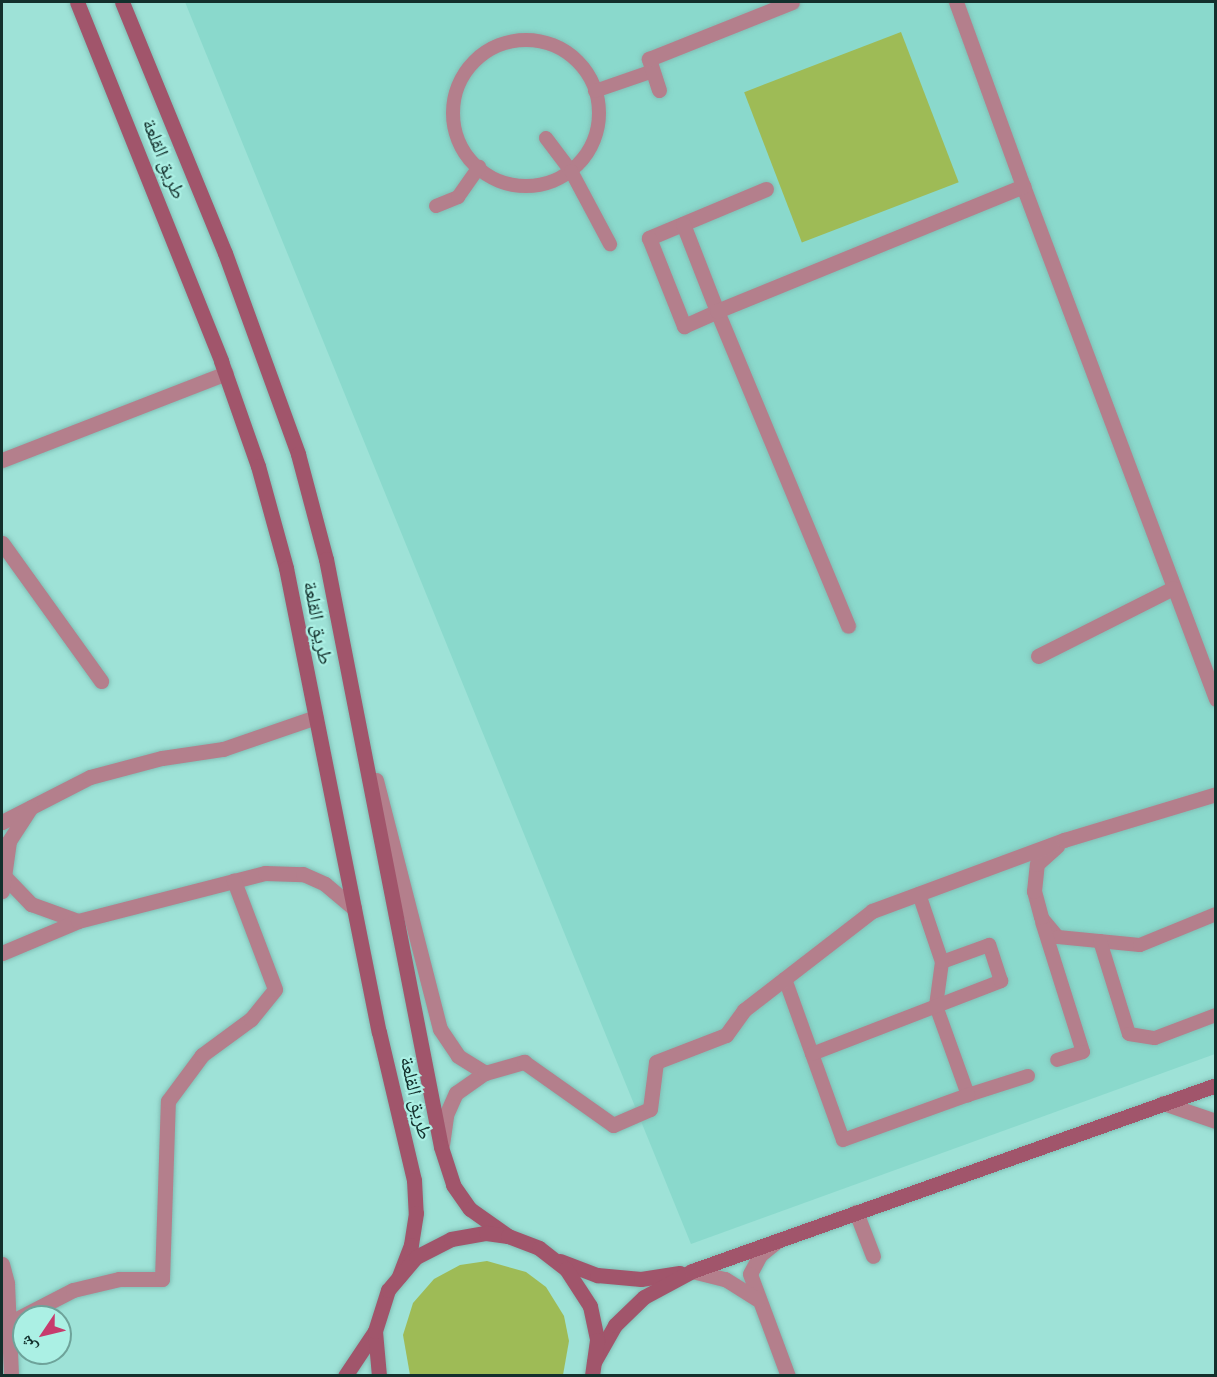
<!DOCTYPE html>
<html>
<head>
<meta charset="utf-8">
<style>
  body { margin:0 }
  #map { position:relative; width:1217px; height:1377px; overflow:hidden; background:#9ee2d7; font-family:"Zilla Slab","Noto Naskh Arabic",serif }
  div>[style] { position:absolute }
  .built>* { inset:0; background:#8ad9cc }
  .green>* { inset:0; background:#9ebb56; transform-origin:0 0 }
  .roads { filter:drop-shadow(0 0 2px #82beb5) drop-shadow(0 0 2px #82beb5) }
  .lane>* { height:14px; margin:-7px; padding:0 7px; transform-origin:7px; border-radius:7px; background:#b47f8c }
  .lane>.ring { margin:-7px; padding:0; box-sizing:content-box; background:none; border:14px solid #b47f8c; border-radius:50% }
  .street>* { height:15px; margin:-7.5px; padding:0 7.5px; transform-origin:7.5px; border-radius:7.5px; background:#b47f8c }
  .secondary>* { height:15px; margin:-7.5px; padding:0 7.5px; transform-origin:7.5px; border-radius:7.5px; background:#a1556b }
  span { translate:-50% -50%; white-space:nowrap; text-align:center; line-height:1.15; -webkit-text-stroke:4.5px #abf0e4; paint-order:stroke }
  .street-label { font-size:20px; color:#13302c }
  .frame { position:absolute; inset:0; border:3px solid #13302c; pointer-events:none }
  .north { position:absolute; left:12px; top:1305px; width:60px; height:60px; box-sizing:border-box; background:#abf0e4; border:2px solid #6ea39a; border-radius:50%; rotate:235deg; font-size:16px; font-weight:700; line-height:24px; text-align:center; color:#13302c }
  .north::after { content:''; display:block; margin:auto; width:21px; height:27px; background:#c73b6d; clip-path:polygon(50% 0,100% 100%,50% 72%,0 100%) }
</style>
</head>
<body>
<div id="map">
  <div class="built">
    <div style="clip-path:polygon(185px 2px,1215px 2px,1215px 1054px,691px 1244px)"></div>
  </div>
  <div class="green">
    <div style="left:901px;top:32px;width:161px;height:168px;rotate:69deg"></div>
    <div style="clip-path:polygon(487px 1261px,526px 1272px,546px 1287px,564px 1316px,569px 1341px,563px 1375px,410px 1375px,403px 1335px,413px 1303px,434px 1279px,460px 1265px)"></div>
  </div>
  <div class="roads">
    <div class="lane">
      <div class="ring" style="left:453px;top:40px;width:132px;height:132px"></div>
      <div style="left:595px;top:91px;width:61px;rotate:-19deg"></div>
      <div style="left:546px;top:138px;width:41px;rotate:52.9deg"></div>
      <div style="left:571px;top:171px;width:83px;rotate:61.9deg"></div>
      <div style="left:436px;top:206px;width:24px;rotate:-22deg"></div>
      <div style="left:458px;top:197px;width:37px;rotate:-55deg"></div>
      <div style="left:1041px;top:917px;width:26px;rotate:50deg"></div>
      <div style="left:1058px;top:937px;width:82px;rotate:5.6deg"></div>
      <div style="left:1140px;top:945px;width:82px;rotate:-22.2deg"></div>
      <div style="left:1042px;top:922px;width:136px;rotate:72.5deg"></div>
      <div style="left:1083px;top:1052px;width:27px;rotate:163deg"></div>
      <div style="left:1100px;top:941px;width:97px;rotate:72.7deg"></div>
      <div style="left:1129px;top:1034px;width:26px;rotate:9deg"></div>
      <div style="left:1155px;top:1038px;width:65px;rotate:-20.7deg"></div>
      <div style="left:942px;top:962px;width:44px;rotate:97.8deg"></div>
      <div style="left:936px;top:1006px;width:95px;rotate:70.2deg"></div>
      <div style="left:968px;top:1095px;width:63px;rotate:-17.6deg"></div>
      <div style="left:785px;top:979px;width:171px;rotate:70.2deg"></div>
      <div style="left:843px;top:1140px;width:133px;rotate:-19.8deg"></div>
      <div style="left:812px;top:1054px;width:203px;rotate:-21.1deg"></div>
      <div style="left:1001px;top:981px;width:38px;rotate:-108deg"></div>
      <div style="left:989px;top:945px;width:50px;rotate:160.1deg"></div>
      <div style="left:942px;top:962px;width:72px;rotate:-108.7deg"></div>
    </div>
    <div class="street">
      <div style="left:659px;top:90px;width:33px;rotate:-108deg"></div>
      <div style="left:649px;top:59px;width:154px;rotate:-21.7deg"></div>
      <div style="left:1023px;top:186px;width:548px;rotate:69.38deg"></div>
      <div style="left:766px;top:189px;width:127px;rotate:157.3deg"></div>
      <div style="left:649px;top:238px;width:95px;rotate:68.3deg"></div>
      <div style="left:684px;top:326px;width:36px;rotate:-24deg"></div>
      <div style="left:717px;top:311px;width:341px;rotate:67.4deg"></div>
      <div style="left:683px;top:224px;width:93px;rotate:68.7deg"></div>
      <div style="left:717px;top:311px;width:331px;rotate:-22.2deg"></div>
      <div style="left:1023px;top:186px;width:196px;rotate:-110deg"></div>
      <div style="left:2px;top:460px;width:240px;rotate:-21.2deg"></div>
      <div style="left:2px;top:543px;width:170px;rotate:54.3deg"></div>
      <div style="left:1038px;top:656px;width:151px;rotate:-26.7deg"></div>
      <div style="left:376px;top:780px;width:257px;rotate:75.6deg"></div>
      <div style="left:440px;top:1029px;width:32px;rotate:56deg"></div>
      <div style="left:458px;top:1056px;width:32px;rotate:32deg"></div>
      <div style="left:2px;top:822px;width:99px;rotate:-27.1deg"></div>
      <div style="left:90px;top:777px;width:74px;rotate:-14.8deg"></div>
      <div style="left:162px;top:758px;width:62px;rotate:-8.4deg"></div>
      <div style="left:223px;top:749px;width:98px;rotate:-19deg"></div>
      <div style="left:2px;top:874px;width:42px;rotate:46deg"></div>
      <div style="left:31px;top:904px;width:50px;rotate:19.9deg"></div>
      <div style="left:2px;top:891px;width:50px;rotate:-82deg"></div>
      <div style="left:9px;top:841px;width:40px;rotate:-57.1deg"></div>
      <div style="left:1041px;top:917px;width:27px;rotate:-105deg"></div>
      <div style="left:1034px;top:891px;width:27px;rotate:-84deg"></div>
      <div style="left:1037px;top:864px;width:27px;rotate:-42deg"></div>
      <div style="left:2px;top:953px;width:82px;rotate:-22.8deg"></div>
      <div style="left:78px;top:921px;width:193px;rotate:-14.4deg"></div>
      <div style="left:265px;top:873px;width:38px;rotate:2deg"></div>
      <div style="left:303px;top:874px;width:24px;rotate:24deg"></div>
      <div style="left:325px;top:884px;width:38px;rotate:40deg"></div>
      <div style="left:1163px;top:1103px;width:56px;rotate:18.8deg"></div>
      <div style="left:442px;top:1145px;width:30px;rotate:-82deg"></div>
      <div style="left:446px;top:1115px;width:24px;rotate:-66deg"></div>
      <div style="left:456px;top:1093px;width:35px;rotate:-35deg"></div>
      <div style="left:485px;top:1073px;width:41px;rotate:-15.8deg"></div>
      <div style="left:524px;top:1062px;width:109px;rotate:35.3deg"></div>
      <div style="left:613px;top:1125px;width:40px;rotate:-23.4deg"></div>
      <div style="left:650px;top:1109px;width:47px;rotate:-82.7deg"></div>
      <div style="left:656px;top:1062px;width:75px;rotate:-21.1deg"></div>
      <div style="left:726px;top:1035px;width:31px;rotate:-54deg"></div>
      <div style="left:744px;top:1010px;width:162px;rotate:-37.7deg"></div>
      <div style="left:872px;top:911px;width:205px;rotate:-20.3deg"></div>
      <div style="left:1064px;top:840px;width:159px;rotate:-16.8deg"></div>
      <div style="left:856px;top:1212px;width:47px;rotate:68.9deg"></div>
      <div style="left:776px;top:1242px;width:21px;rotate:141deg"></div>
      <div style="left:760px;top:1255px;width:21px;rotate:118deg"></div>
      <div style="left:750px;top:1274px;width:109px;rotate:69.6deg"></div>
      <div style="left:2px;top:1264px;width:20px;rotate:75deg"></div>
      <div style="left:7px;top:1283px;width:93px;rotate:87.5deg"></div>
      <div style="left:692px;top:1271px;width:34px;rotate:14deg"></div>
      <div style="left:725px;top:1279px;width:38px;rotate:32deg"></div>
      <div style="left:9px;top:1323px;width:72px;rotate:-27.3deg"></div>
      <div style="left:73px;top:1290px;width:47px;rotate:-13.4deg"></div>
      <div style="left:119px;top:1279px;width:43px"></div>
      <div style="left:162px;top:1279px;width:178px;rotate:-88.1deg"></div>
      <div style="left:168px;top:1101px;width:57px;rotate:-53.5deg"></div>
      <div style="left:202px;top:1055px;width:61px;rotate:-36.3deg"></div>
      <div style="left:251px;top:1019px;width:38px;rotate:-51deg"></div>
      <div style="left:275px;top:989px;width:116px;rotate:-110.8deg"></div>
    </div>
    <div class="secondary">
      <div style="left:77px;top:2px;width:387px;rotate:68.1deg"></div>
      <div style="left:221px;top:361px;width:111px;rotate:70.6deg"></div>
      <div style="left:258px;top:466px;width:106px;rotate:74.6deg"></div>
      <div style="left:286px;top:568px;width:473px;rotate:78.7deg"></div>
      <div style="left:379px;top:1032px;width:152px;rotate:76.7deg"></div>
      <div style="left:414px;top:1180px;width:33px;rotate:87deg"></div>
      <div style="left:416px;top:1213px;width:32px;rotate:99deg"></div>
      <div style="left:411px;top:1245px;width:34px;rotate:111deg"></div>
      <div style="left:122px;top:2px;width:271px;rotate:67.7deg"></div>
      <div style="left:225px;top:253px;width:214px;rotate:70deg"></div>
      <div style="left:298px;top:454px;width:109px;rotate:75.1deg"></div>
      <div style="left:326px;top:559px;width:599px;rotate:78.93deg"></div>
      <div style="left:441px;top:1147px;width:40px;rotate:72deg"></div>
      <div style="left:453px;top:1185px;width:29px;rotate:55deg"></div>
      <div style="left:470px;top:1209px;width:47px;rotate:35.4deg"></div>
      <div style="left:560px;top:1261px;width:40px;rotate:21deg"></div>
      <div style="left:597px;top:1275px;width:44px;rotate:5.2deg"></div>
      <div style="left:641px;top:1279px;width:39px;rotate:-9deg"></div>
      <div style="left:594px;top:1362px;width:43px;rotate:-60.4deg"></div>
      <div style="left:615px;top:1325px;width:40px;rotate:-44deg"></div>
      <div style="left:644px;top:1297px;width:55px;rotate:-28.4deg"></div>
      <div style="left:692px;top:1271px;width:556px;rotate:-19.54deg"></div>
      <div style="left:345px;top:1376px;width:54px;rotate:-56.3deg"></div>
      <div style="left:379px;top:1376px;width:45px;rotate:-95.1deg"></div>
      <div style="left:375px;top:1331px;width:43px;rotate:-72.4deg"></div>
      <div style="left:388px;top:1290px;width:43px;rotate:-49.7deg"></div>
      <div style="left:416px;top:1257px;width:39px;rotate:-27deg"></div>
      <div style="left:451px;top:1239px;width:36px;rotate:-10deg"></div>
      <div style="left:486px;top:1233px;width:22px;rotate:8deg"></div>
      <div style="left:508px;top:1236px;width:33px;rotate:21deg"></div>
      <div style="left:539px;top:1248px;width:34px;rotate:38deg"></div>
      <div style="left:566px;top:1269px;width:44px;rotate:57deg"></div>
      <div style="left:590px;top:1306px;width:35px;rotate:78deg"></div>
      <div style="left:597px;top:1340px;width:36px;rotate:98deg"></div>
    </div>
  </div>
  <div class="street-label">
    <span style="left:164px;top:159px;rotate:68deg">طريق القلعة</span>
    <span style="left:318px;top:623px;rotate:79deg">طريق القلعة</span>
    <span style="left:416px;top:1098px;rotate:77deg">طريق القلعة</span>
  </div>
  <div class="frame"></div>
  <div class="north">ش</div>
</div>
</body>
</html>
